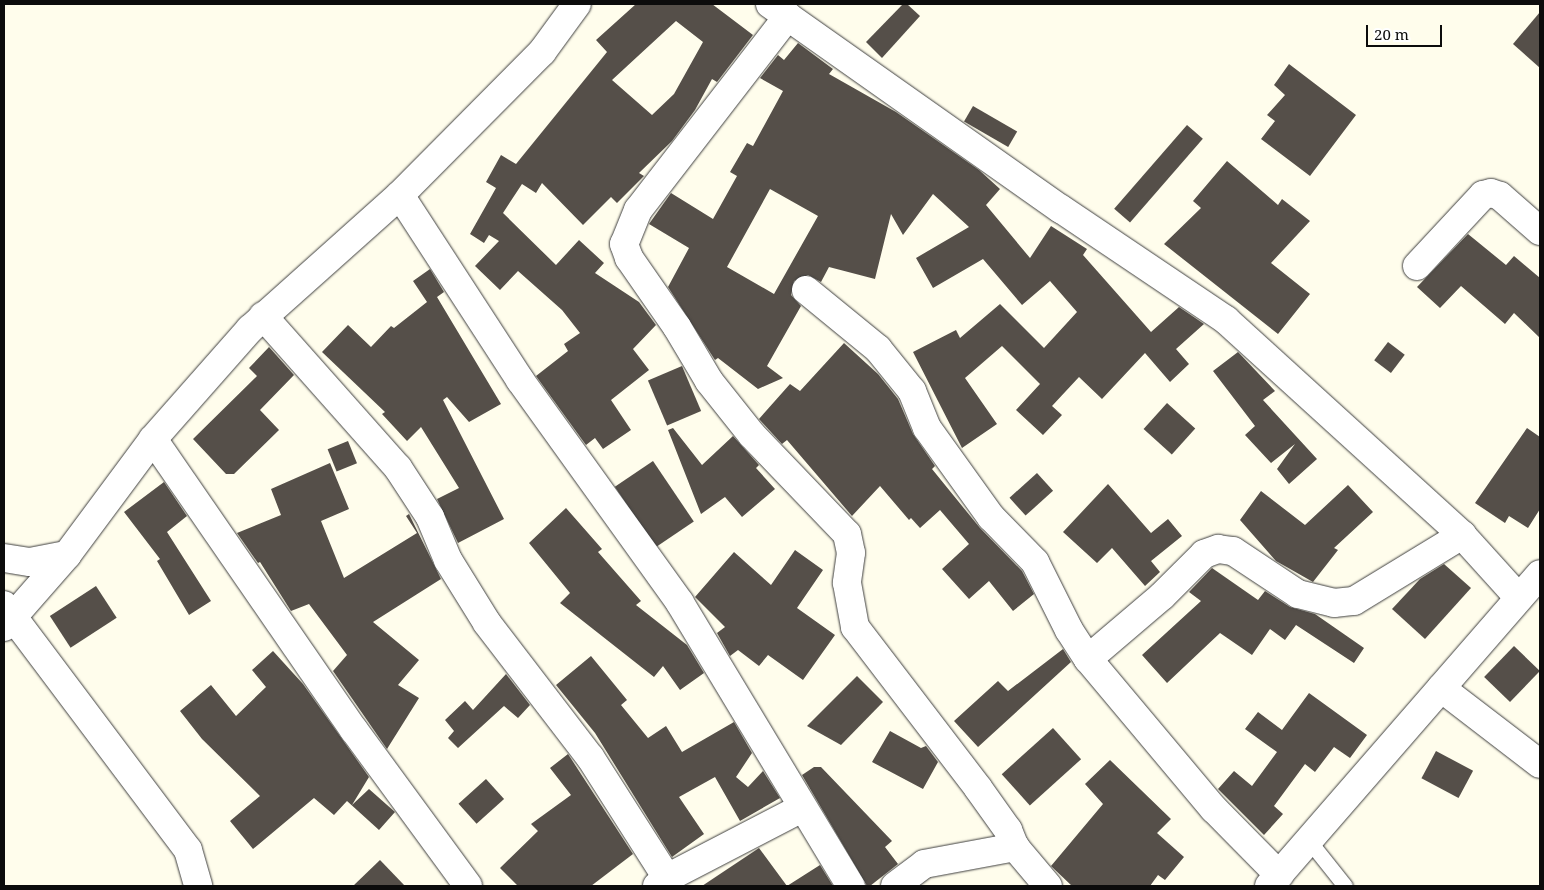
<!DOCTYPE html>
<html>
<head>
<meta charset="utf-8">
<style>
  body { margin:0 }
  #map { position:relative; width:1544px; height:890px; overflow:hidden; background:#fffdec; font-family:"Noto Serif",serif }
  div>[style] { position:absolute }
  .building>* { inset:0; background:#554f49; transform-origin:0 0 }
  .roads { filter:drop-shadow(0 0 1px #3f3f3f) drop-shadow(0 0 1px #3f3f3f) }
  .lane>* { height:15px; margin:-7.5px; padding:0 7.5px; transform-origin:7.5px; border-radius:7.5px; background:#fff }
  .street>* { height:28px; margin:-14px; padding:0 14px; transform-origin:14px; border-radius:14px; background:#fff }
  span { translate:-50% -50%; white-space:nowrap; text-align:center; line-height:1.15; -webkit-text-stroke:5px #fff; paint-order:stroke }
  .frame { position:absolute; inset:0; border:5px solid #0c0c0c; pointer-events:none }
  .scale { position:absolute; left:1366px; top:25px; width:76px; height:22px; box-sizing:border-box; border:2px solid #0c0c0c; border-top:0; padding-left:6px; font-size:15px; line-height:18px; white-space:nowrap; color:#0c0c0c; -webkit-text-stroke:4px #fff; paint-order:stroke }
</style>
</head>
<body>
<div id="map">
  <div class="building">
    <div style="clip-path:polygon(evenodd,636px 4px,712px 4px,753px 35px,717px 82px,712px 79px,695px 110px,672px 141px,639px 173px,644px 176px,617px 203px,611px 197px,583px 225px,542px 183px,536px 193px,522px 184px,503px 213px,556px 265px,579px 240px,604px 263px,595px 273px,639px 302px,656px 325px,633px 349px,649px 370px,611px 400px,631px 430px,603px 449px,595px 438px,586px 445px,536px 376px,568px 351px,564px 344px,580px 333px,562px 310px,518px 271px,500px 290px,475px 266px,499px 241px,489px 235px,484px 243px,470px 234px,496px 188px,486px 182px,501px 155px,516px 164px,607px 52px,596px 40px,636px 4px,676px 21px,703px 42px,674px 94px,652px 115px,612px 80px,676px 21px)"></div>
    <div style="clip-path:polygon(903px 4px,907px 4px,920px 16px,882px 58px,866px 42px)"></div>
    <div style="clip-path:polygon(1540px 12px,1540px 68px,1513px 44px)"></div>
    <div style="clip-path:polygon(evenodd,798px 43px,833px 69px,829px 74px,896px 112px,979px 170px,1000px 189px,986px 205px,1030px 258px,1051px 226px,1087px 249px,1083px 255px,1151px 332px,1179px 307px,1204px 324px,1176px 349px,1189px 364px,1170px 382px,1145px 353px,1102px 399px,1079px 377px,1052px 406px,1062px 415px,1043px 435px,1016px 410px,1040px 384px,1002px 346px,965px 378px,997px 424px,962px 448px,913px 352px,956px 330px,960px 338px,1000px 304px,1044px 348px,1077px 312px,1050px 281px,1022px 305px,983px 259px,933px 288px,916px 258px,969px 227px,933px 194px,903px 235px,891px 214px,875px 279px,829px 267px,821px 282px,808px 275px,794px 281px,791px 295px,801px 306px,767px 366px,783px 378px,758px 389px,718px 358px,715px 360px,668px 287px,689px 248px,649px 224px,671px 193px,713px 219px,737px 176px,730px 172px,747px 143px,753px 146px,783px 91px,760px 78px,778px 55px,784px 60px,798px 43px,770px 189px,818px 216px,774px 294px,727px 267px,770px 189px)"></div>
    <div style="clip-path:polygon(1289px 64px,1356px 115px,1310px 176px,1261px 139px,1275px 121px,1267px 115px,1285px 95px,1274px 85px)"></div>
    <div style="left:973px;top:106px;width:51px;height:18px;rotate:30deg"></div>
    <div style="left:1187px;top:125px;width:21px;height:111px;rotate:41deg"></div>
    <div style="clip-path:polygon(1227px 161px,1278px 205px,1282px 199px,1310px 221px,1271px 263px,1310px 294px,1278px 334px,1164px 244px,1201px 208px,1193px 201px)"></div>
    <div style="clip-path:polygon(1468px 234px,1506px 265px,1514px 256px,1540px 278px,1540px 338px,1514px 313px,1505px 324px,1461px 286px,1440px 308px,1417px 287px)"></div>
    <div style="clip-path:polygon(430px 269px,444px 292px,437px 297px,501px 404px,469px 422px,447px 397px,443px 400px,504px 519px,458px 543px,437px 499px,459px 488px,421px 427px,407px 441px,382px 414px,385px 412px,322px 352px,348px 325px,371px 347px,391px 326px,394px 328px,427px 302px,413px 281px)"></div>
    <div style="left:1388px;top:342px;width:21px;height:23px;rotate:37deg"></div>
    <div style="clip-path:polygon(844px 343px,878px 374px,898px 399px,913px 434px,935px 466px,932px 469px,980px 528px,1022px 571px,1034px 594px,1013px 611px,989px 581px,969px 599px,942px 569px,969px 544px,940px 510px,920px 528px,911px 518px,909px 520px,880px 486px,852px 516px,787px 440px,782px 444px,759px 419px,790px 384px,800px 391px)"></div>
    <div style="clip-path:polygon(269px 347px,294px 375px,260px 410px,279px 430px,234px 474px,226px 474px,193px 439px,257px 376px,249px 368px)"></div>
    <div style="clip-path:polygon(1238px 352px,1275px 391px,1263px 400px,1317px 459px,1289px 484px,1277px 469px,1295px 444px,1271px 463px,1245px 435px,1255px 426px,1213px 371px)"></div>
    <div style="left:682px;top:366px;width:49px;height:37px;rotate:67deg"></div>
    <div style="left:1167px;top:403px;width:38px;height:35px;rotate:42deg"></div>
    <div style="clip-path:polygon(673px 428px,702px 465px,733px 436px,759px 465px,756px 468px,775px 489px,742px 517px,725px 497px,701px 514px,668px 430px)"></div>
    <div style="clip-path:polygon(1527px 428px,1540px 437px,1540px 509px,1528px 528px,1509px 516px,1505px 523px,1475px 503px)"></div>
    <div style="left:348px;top:441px;width:24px;height:22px;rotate:68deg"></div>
    <div style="left:653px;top:461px;width:73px;height:46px;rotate:56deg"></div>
    <div style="clip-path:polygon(330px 463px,349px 509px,321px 521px,344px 578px,417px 533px,406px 516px,409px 514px,441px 579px,373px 622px,419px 660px,398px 685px,419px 698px,387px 749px,333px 671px,347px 655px,309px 604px,291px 611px,260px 562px,258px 563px,237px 533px,281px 515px,271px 489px)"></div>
    <div style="left:1037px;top:473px;width:24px;height:37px;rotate:48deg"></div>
    <div style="clip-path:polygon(164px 482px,187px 516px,167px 532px,211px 601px,189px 615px,157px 561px,160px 559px,124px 512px)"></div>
    <div style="clip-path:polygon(1108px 484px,1151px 533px,1168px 519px,1182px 536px,1151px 561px,1160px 572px,1145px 586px,1112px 548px,1097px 563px,1063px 532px)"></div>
    <div style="clip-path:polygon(1348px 485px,1373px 512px,1334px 548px,1338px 550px,1313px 582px,1276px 561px,1240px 520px,1261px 491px,1305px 525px)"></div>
    <div style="clip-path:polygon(566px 508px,602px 549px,598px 552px,641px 601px,636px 605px,687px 645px,704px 673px,680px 690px,663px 666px,654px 677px,560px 603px,570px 593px,529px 543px)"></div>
    <div style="clip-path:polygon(795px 550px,823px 570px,797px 608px,835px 635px,803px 680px,768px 655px,759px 666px,738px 650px,730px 656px,717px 633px,725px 627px,695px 597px,734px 552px,771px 585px)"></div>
    <div style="clip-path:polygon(1444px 564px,1471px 588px,1425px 639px,1392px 609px,1420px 579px)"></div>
    <div style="clip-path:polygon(1212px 568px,1258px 600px,1265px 591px,1290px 607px,1315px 614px,1364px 648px,1354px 663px,1296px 625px,1285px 640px,1270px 629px,1252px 655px,1220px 633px,1167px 683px,1142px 655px,1201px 601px,1189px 592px)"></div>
    <div style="left:96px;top:586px;width:38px;height:55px;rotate:57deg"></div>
    <div style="left:1514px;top:646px;width:36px;height:43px;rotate:44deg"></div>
    <div style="clip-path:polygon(1063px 649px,1071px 662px,978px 747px,954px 721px,998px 681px,1008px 691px)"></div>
    <div style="clip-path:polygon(273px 651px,303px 684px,369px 777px,352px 805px,369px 789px,395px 812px,379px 830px,347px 801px,334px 815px,314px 798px,253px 849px,230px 821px,260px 796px,202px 739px,180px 711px,211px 685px,236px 716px,266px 687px,252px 670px)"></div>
    <div style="clip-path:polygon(591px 656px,627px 700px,621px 705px,648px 738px,666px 726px,682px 752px,734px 722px,752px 753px,736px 777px,748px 787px,763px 771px,780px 798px,740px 821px,715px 777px,679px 797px,704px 834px,672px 857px,595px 733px,556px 685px)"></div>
    <div style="clip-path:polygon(506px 674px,530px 705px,518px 718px,504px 706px,458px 748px,448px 738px,454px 731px,445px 720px,465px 701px,473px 710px)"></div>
    <div style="clip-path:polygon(857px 676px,883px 702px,841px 745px,807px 726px)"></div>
    <div style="clip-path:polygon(1309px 693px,1367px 735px,1350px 758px,1334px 747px,1315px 772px,1305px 764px,1274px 806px,1283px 814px,1264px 835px,1218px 789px,1234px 771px,1252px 786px,1277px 752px,1245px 729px,1258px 712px,1282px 730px)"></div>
    <div style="left:1053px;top:728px;width:42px;height:69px;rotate:48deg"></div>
    <div style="clip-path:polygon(890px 731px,921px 748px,926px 746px,938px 762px,923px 789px,872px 762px)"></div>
    <div style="left:1436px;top:751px;width:42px;height:31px;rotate:28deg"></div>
    <div style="clip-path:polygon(568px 754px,633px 854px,591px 886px,518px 886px,500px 868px,538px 831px,531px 824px,571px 795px,550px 768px)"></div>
    <div style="clip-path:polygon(1110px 760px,1171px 819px,1157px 833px,1184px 857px,1165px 880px,1158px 875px,1150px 886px,1072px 886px,1051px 866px,1103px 804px,1085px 784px)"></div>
    <div style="clip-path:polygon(814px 767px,821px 767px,892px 841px,885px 847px,898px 864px,870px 886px,867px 886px,802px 775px)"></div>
    <div style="left:486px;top:779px;width:27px;height:37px;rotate:48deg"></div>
    <div style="clip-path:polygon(759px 848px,787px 886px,820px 865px,833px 886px,702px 886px)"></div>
    <div style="clip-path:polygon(380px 860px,405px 886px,353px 886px)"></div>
  </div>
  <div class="roads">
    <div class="lane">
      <div style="left:1310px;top:842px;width:56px;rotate:51.5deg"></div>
    </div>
    <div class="street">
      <div style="left:770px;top:4px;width:356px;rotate:35.2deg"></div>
      <div style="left:1061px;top:209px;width:199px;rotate:33.9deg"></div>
      <div style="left:1226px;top:320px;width:319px;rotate:42.3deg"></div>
      <div style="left:1462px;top:535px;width:84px;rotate:47.9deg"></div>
      <div style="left:788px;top:16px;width:245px;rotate:127.7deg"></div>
      <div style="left:638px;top:210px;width:37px;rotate:112deg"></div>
      <div style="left:624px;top:244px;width:15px;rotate:70deg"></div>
      <div style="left:629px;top:258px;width:84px;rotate:55.2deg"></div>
      <div style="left:677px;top:327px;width:63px;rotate:59.3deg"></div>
      <div style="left:709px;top:381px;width:69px;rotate:51.5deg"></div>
      <div style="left:752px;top:435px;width:137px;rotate:46.2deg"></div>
      <div style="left:847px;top:534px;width:19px;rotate:78deg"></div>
      <div style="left:851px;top:553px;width:30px;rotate:98deg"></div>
      <div style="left:847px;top:583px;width:45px;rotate:79.7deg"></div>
      <div style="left:855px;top:627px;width:203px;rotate:52.6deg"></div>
      <div style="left:978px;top:788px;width:52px;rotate:54.5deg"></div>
      <div style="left:1008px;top:830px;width:18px;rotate:68deg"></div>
      <div style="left:400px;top:195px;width:221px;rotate:57deg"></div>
      <div style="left:520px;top:380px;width:274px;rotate:54.3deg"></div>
      <div style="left:680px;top:603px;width:331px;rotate:58.9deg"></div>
      <div style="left:1417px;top:266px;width:97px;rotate:-47.1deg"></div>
      <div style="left:1483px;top:195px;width:8px;rotate:-14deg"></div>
      <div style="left:1491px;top:193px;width:9px;rotate:18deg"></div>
      <div style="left:1500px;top:196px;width:53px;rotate:41.2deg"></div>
      <div style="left:806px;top:290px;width:93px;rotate:39.3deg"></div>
      <div style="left:878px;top:349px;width:54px;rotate:51deg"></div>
      <div style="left:912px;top:391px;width:40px;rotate:68deg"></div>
      <div style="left:927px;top:428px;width:110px;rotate:54.3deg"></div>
      <div style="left:991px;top:517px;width:63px;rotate:45.6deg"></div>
      <div style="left:1035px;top:562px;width:76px;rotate:63.4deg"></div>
      <div style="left:1069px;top:630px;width:35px;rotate:57deg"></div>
      <div style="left:1088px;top:659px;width:196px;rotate:50deg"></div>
      <div style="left:1214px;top:809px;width:93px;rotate:45.4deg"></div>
      <div style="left:263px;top:316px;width:203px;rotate:48.4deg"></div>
      <div style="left:398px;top:468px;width:59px;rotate:56.9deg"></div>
      <div style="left:430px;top:517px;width:47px;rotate:67.3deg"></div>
      <div style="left:448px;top:560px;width:74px;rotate:58.2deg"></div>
      <div style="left:487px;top:623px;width:169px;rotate:52.5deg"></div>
      <div style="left:590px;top:757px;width:143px;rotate:57.5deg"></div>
      <div style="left:153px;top:439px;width:354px;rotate:55.4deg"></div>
      <div style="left:354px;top:730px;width:193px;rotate:53.8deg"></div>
      <div style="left:4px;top:558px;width:26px;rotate:9deg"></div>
      <div style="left:30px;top:562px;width:38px;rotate:-11deg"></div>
      <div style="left:4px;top:605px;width:306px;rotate:53.1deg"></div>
      <div style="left:188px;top:850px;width:37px;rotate:74deg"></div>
      <div style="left:4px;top:627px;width:96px;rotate:-48.8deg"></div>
      <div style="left:67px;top:555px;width:144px;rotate:-53.4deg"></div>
      <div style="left:153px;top:439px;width:147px;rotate:-48.6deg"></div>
      <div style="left:250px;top:329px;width:201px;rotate:-41.8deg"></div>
      <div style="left:400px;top:195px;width:202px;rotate:-45.2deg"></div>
      <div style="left:542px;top:52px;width:59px;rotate:-53.9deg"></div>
      <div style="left:1088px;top:659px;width:97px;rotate:-40.4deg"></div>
      <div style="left:1162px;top:596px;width:59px;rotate:-45deg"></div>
      <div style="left:1204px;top:554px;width:15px;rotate:-20deg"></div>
      <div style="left:1218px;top:549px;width:15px;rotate:8deg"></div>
      <div style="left:1233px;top:551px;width:78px;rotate:33.5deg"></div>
      <div style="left:1298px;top:594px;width:37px;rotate:14deg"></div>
      <div style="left:1334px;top:603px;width:20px;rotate:-6deg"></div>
      <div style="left:1354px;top:601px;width:127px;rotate:-31.4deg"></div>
      <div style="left:1441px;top:688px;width:125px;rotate:37.5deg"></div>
      <div style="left:657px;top:886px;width:13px;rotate:-39deg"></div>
      <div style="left:667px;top:878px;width:152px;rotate:-27.4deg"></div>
      <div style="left:895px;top:886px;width:36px;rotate:-37deg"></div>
      <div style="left:924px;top:864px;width:93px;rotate:-10.6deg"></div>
      <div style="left:1015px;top:847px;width:51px;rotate:49.8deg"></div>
      <div style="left:1269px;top:886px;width:413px;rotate:-49deg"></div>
    </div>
  </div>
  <div class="frame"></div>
  <div class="scale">20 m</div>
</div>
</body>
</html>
